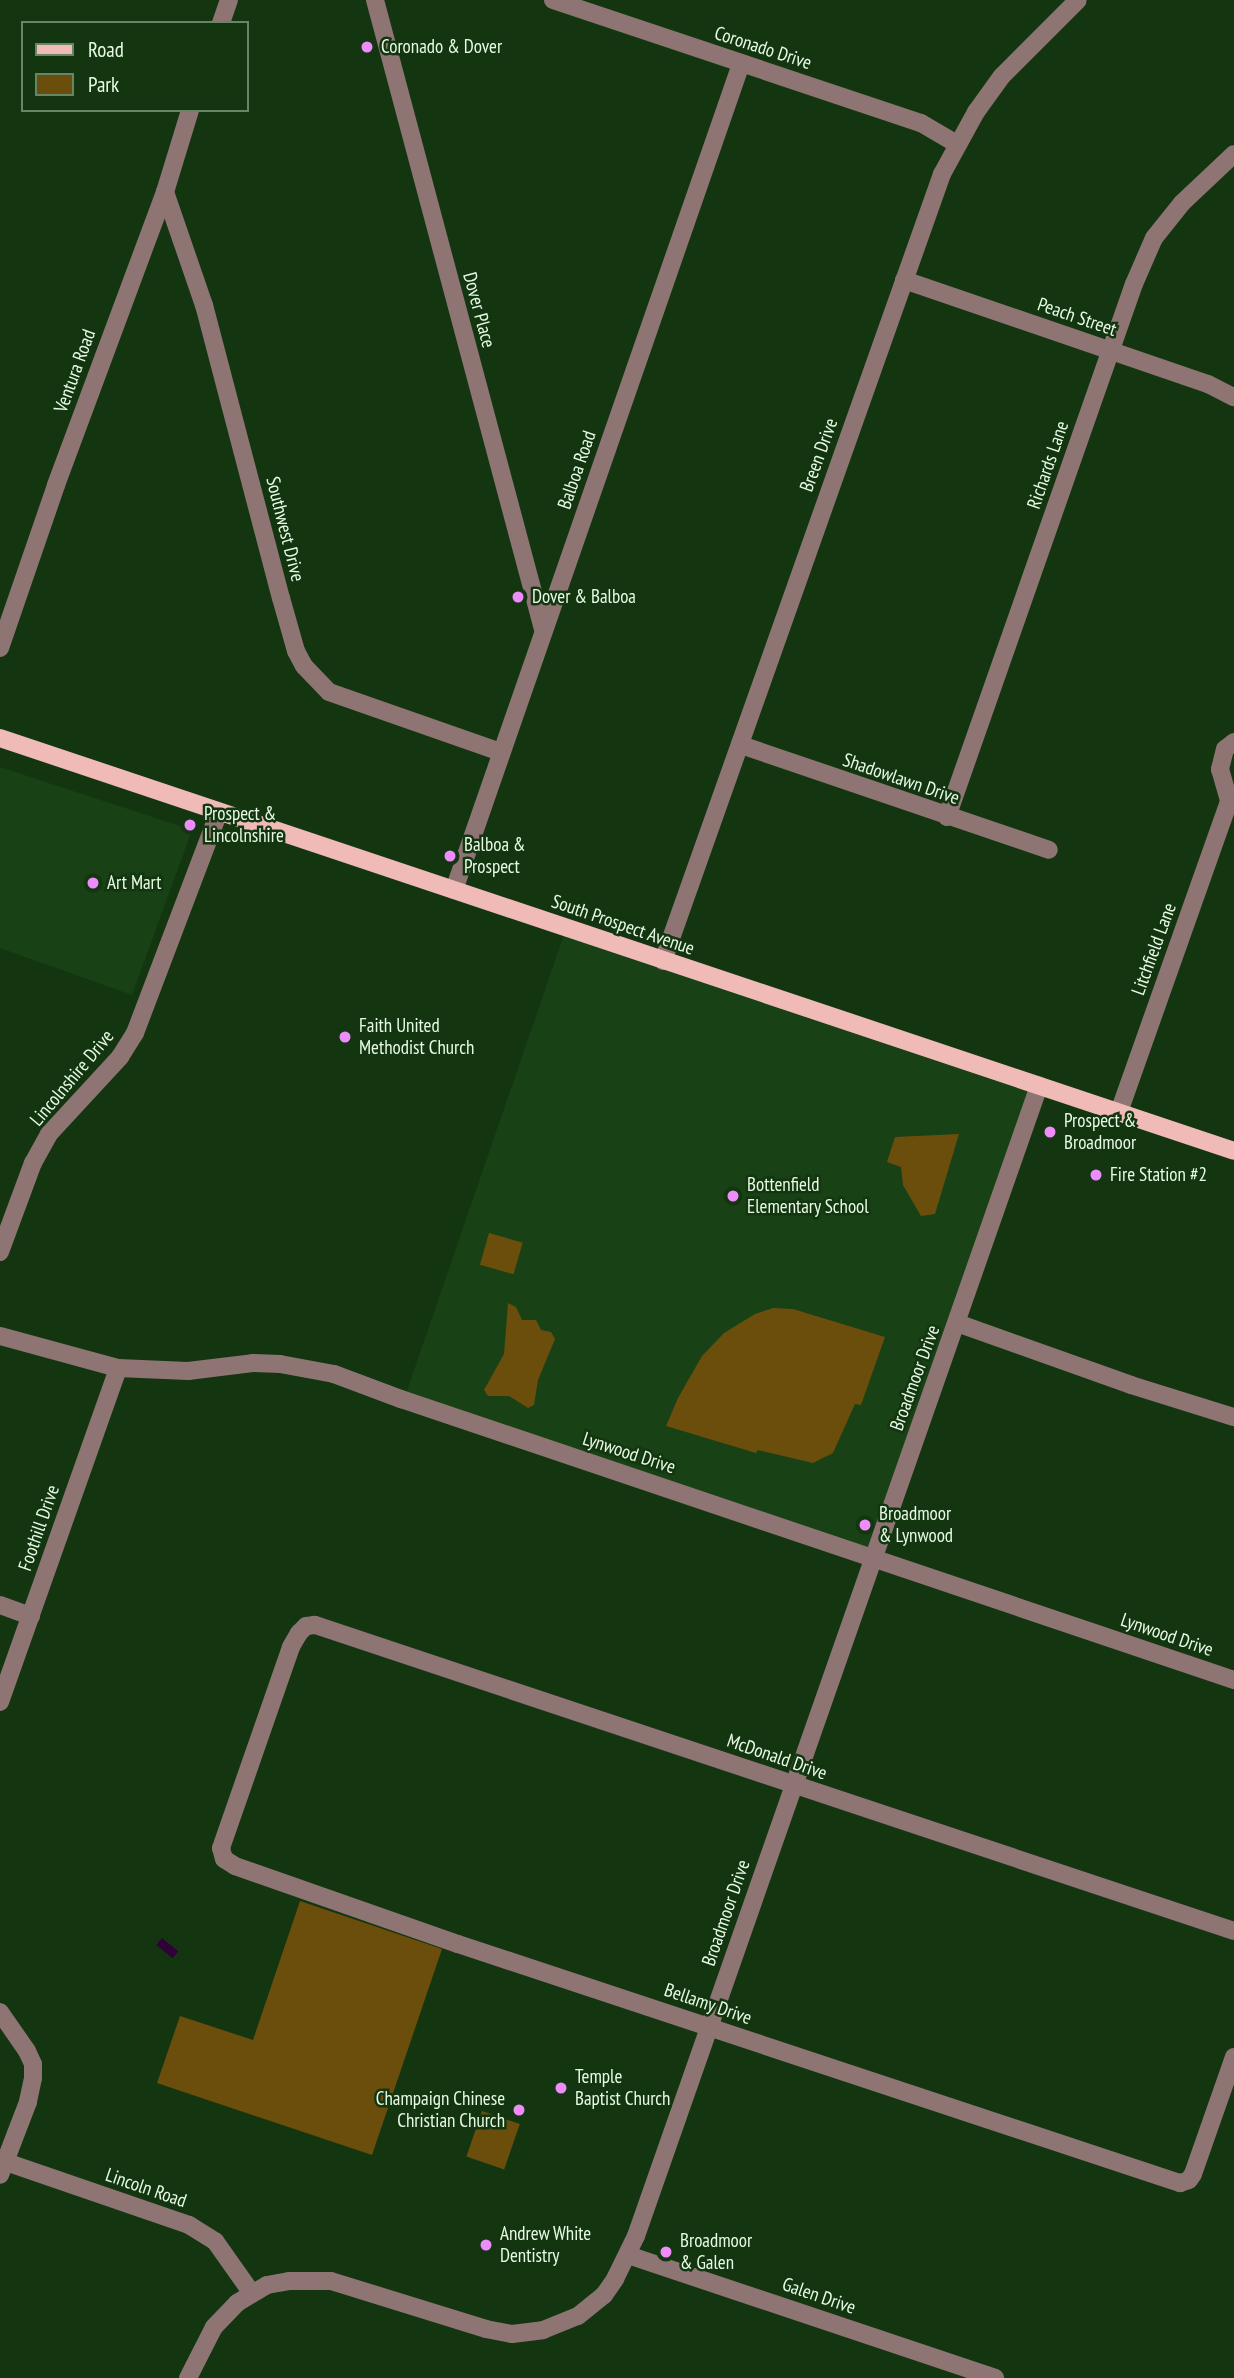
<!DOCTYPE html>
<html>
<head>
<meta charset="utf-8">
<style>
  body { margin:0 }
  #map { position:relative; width:1234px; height:2378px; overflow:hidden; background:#133611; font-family:"PT Sans Narrow",sans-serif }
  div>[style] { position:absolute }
  .built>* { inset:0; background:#184116; transform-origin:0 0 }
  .green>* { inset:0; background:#6b4e0c; transform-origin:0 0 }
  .water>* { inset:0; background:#300137; transform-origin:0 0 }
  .minor>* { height:18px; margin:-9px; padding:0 9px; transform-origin:9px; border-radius:9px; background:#8e7472 }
  .major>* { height:18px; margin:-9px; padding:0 9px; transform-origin:9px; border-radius:9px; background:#f0bab7 }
  .dots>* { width:19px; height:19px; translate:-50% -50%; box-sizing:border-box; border:4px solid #133611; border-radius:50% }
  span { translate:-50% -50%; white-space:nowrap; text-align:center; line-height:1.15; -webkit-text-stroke:5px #133611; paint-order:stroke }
  .poi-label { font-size:19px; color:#e7fbe4 }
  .left { translate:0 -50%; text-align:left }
  .right { translate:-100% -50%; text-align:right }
  .street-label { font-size:19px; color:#e7fbe4 }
  .legend { position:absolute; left:21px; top:21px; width:228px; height:91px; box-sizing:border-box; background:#133611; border:2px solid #688565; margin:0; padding:9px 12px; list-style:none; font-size:21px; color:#e7fbe4 }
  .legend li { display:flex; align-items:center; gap:14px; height:35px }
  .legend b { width:35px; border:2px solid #688565 }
</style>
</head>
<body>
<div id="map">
  <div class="built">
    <div style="clip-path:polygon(0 767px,192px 830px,132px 995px,0 948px)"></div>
    <div style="left:567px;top:926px;width:492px;height:494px;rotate:19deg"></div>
  </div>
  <div class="green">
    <div style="clip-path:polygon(959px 1134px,935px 1214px,921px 1216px,903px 1185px,901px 1167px,887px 1162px,895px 1137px)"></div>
    <div style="left:489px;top:1233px;width:35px;height:33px;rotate:16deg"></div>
    <div style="clip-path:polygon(508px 1303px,516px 1307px,522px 1320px,536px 1320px,541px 1330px,551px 1332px,555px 1339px,538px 1380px,534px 1405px,528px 1408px,509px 1396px,488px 1396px,484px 1390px,504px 1354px)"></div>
    <div style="clip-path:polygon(773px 1308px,793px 1309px,885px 1337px,861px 1405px,855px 1404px,833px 1453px,813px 1463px,758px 1450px,756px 1453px,666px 1426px,678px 1398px,702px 1356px,724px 1333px,755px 1314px)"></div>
    <div style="clip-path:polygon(300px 1901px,442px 1949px,372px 2155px,157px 2083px,180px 2016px,253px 2040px)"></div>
    <div style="left:482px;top:2111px;width:40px;height:48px;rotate:19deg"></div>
  </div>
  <div class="water">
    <div style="left:162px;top:1938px;width:21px;height:9px;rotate:39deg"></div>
  </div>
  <div class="minor">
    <div style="left:375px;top:0;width:651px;rotate:75.05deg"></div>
    <div style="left:553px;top:0;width:388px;rotate:18.5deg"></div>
    <div style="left:921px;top:123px;width:42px;rotate:30.3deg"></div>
    <div style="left:221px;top:23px;width:24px;rotate:-71deg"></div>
    <div style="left:165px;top:192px;width:120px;rotate:71deg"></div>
    <div style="left:204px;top:305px;width:303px;rotate:75.3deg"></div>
    <div style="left:281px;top:598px;width:55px;rotate:74.2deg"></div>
    <div style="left:296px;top:651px;width:17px;rotate:62deg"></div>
    <div style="left:304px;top:666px;width:36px;rotate:46deg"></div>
    <div style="left:329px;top:692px;width:181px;rotate:19.3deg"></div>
    <div style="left:904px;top:280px;width:321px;rotate:18.9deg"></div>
    <div style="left:1208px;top:384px;width:29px;rotate:27deg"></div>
    <div style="left:0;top:648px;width:172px;rotate:-71deg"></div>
    <div style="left:56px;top:485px;width:313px;rotate:-69.6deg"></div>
    <div style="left:165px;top:192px;width:86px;rotate:-73deg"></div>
    <div style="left:1234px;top:742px;width:11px;rotate:142deg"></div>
    <div style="left:1225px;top:749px;width:21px;rotate:104deg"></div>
    <div style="left:1220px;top:769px;width:33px;rotate:74deg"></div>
    <div style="left:1229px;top:801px;width:6px;rotate:-31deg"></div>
    <div style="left:741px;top:745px;width:325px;rotate:18.8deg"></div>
    <div style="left:947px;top:817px;width:565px;rotate:-70.67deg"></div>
    <div style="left:1134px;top:284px;width:50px;rotate:-66.5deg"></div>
    <div style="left:1154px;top:238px;width:45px;rotate:-51.3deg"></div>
    <div style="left:1182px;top:203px;width:71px;rotate:-43.3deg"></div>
    <div style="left:454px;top:890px;width:874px;rotate:-70.84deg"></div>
    <div style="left:663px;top:961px;width:835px;rotate:-70.48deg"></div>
    <div style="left:942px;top:174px;width:71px;rotate:-61.3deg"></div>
    <div style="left:976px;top:112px;width:44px;rotate:-54.2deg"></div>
    <div style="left:1002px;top:76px;width:107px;rotate:-45deg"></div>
    <div style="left:1119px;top:1112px;width:330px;rotate:-70.5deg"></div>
    <div style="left:0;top:1252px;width:95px;rotate:-69.7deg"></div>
    <div style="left:33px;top:1163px;width:33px;rotate:-61deg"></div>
    <div style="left:49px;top:1134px;width:105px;rotate:-47.3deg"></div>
    <div style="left:120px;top:1057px;width:28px;rotate:-58deg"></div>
    <div style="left:135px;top:1033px;width:236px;rotate:-69.2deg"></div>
    <div style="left:957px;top:1323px;width:185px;rotate:19.6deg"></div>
    <div style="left:1131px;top:1385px;width:108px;rotate:17.3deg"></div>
    <div style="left:0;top:1336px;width:122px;rotate:15.2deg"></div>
    <div style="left:118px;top:1368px;width:70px;rotate:2.5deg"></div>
    <div style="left:188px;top:1371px;width:65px;rotate:-7deg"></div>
    <div style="left:253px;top:1363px;width:27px;rotate:2deg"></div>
    <div style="left:280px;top:1364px;width:55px;rotate:10.5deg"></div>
    <div style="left:334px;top:1374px;width:72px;rotate:20.5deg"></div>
    <div style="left:401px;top:1399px;width:879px;rotate:18.64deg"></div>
    <div style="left:0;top:1605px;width:33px;rotate:20deg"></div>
    <div style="left:0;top:1702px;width:354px;rotate:-70.5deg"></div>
    <div style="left:1234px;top:1931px;width:969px;rotate:-161.58deg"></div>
    <div style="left:315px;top:1625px;width:9px;rotate:174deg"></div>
    <div style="left:306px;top:1626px;width:10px;rotate:135deg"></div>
    <div style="left:299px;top:1633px;width:16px;rotate:120deg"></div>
    <div style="left:291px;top:1647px;width:213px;rotate:109.2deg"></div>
    <div style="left:221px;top:1848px;width:11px;rotate:75deg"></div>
    <div style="left:224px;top:1859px;width:13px;rotate:32deg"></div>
    <div style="left:235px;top:1866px;width:236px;rotate:19.3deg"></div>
    <div style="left:458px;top:1944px;width:761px;rotate:18.32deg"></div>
    <div style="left:1180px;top:2183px;width:9px;rotate:-18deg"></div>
    <div style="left:1189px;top:2180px;width:7px;rotate:-56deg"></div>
    <div style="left:1193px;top:2174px;width:124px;rotate:-70.7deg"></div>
    <div style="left:0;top:2012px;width:47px;rotate:55.3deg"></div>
    <div style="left:27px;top:2051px;width:14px;rotate:65deg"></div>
    <div style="left:33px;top:2064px;width:14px;rotate:90deg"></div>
    <div style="left:33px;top:2078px;width:25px;rotate:102deg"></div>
    <div style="left:28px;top:2102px;width:78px;rotate:111deg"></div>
    <div style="left:0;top:2160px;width:200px;rotate:19deg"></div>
    <div style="left:189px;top:2225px;width:31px;rotate:32deg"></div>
    <div style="left:215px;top:2241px;width:62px;rotate:54.8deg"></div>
    <div style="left:628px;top:2255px;width:387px;rotate:18.5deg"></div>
    <div style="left:188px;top:2378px;width:57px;rotate:-63deg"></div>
    <div style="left:214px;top:2327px;width:33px;rotate:-46deg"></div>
    <div style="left:237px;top:2303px;width:35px;rotate:-31deg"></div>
    <div style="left:267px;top:2285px;width:22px;rotate:-10deg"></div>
    <div style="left:289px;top:2281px;width:42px"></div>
    <div style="left:331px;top:2281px;width:162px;rotate:17.2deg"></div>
    <div style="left:486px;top:2329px;width:26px;rotate:11deg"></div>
    <div style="left:512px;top:2334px;width:31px;rotate:-7deg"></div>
    <div style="left:543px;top:2330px;width:38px;rotate:-22deg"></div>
    <div style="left:578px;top:2316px;width:33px;rotate:-39deg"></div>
    <div style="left:604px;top:2295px;width:19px;rotate:-55deg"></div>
    <div style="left:615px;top:2279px;width:48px;rotate:-64deg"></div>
    <div style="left:636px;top:2236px;width:1219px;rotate:-70.69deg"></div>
  </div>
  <div class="major">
    <div style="left:0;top:738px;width:1301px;rotate:18.5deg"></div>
  </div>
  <div class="dots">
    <div style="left:367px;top:47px;background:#ed8cfa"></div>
    <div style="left:518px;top:597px;background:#ed8cfa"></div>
    <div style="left:190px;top:825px;background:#ed8cfa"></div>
    <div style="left:450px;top:856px;background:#ed8cfa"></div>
    <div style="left:93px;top:883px;background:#ed8cfa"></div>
    <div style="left:345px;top:1037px;background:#ed8cfa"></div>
    <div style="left:1050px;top:1132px;background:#ed8cfa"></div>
    <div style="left:1096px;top:1175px;background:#ed8cfa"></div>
    <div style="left:733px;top:1196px;background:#ed8cfa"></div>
    <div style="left:865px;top:1525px;background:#ed8cfa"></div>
    <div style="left:561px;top:2088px;background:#ed8cfa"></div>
    <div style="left:519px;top:2110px;background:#ed8cfa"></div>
    <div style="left:486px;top:2245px;background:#ed8cfa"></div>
    <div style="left:666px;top:2252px;background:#ed8cfa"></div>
  </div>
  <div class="poi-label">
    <span class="left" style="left:381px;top:47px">Coronado &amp; Dover</span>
    <span class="left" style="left:532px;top:597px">Dover &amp; Balboa</span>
    <span class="left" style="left:204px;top:825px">Prospect &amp;<br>Lincolnshire</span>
    <span class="left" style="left:464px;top:856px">Balboa &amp;<br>Prospect</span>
    <span class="left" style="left:107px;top:883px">Art Mart</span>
    <span class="left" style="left:359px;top:1037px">Faith United<br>Methodist Church</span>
    <span class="left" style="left:1064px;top:1132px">Prospect &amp;<br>Broadmoor</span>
    <span class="left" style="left:1110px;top:1175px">Fire Station #2</span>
    <span class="left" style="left:747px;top:1196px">Bottenfield<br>Elementary School</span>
    <span class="left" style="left:879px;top:1525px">Broadmoor<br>&amp; Lynwood</span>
    <span class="left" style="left:575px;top:2088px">Temple<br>Baptist Church</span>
    <span class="right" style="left:505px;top:2110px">Champaign Chinese<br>Christian Church</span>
    <span class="left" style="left:500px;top:2245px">Andrew White<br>Dentistry</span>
    <span class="left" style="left:680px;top:2252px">Broadmoor<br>&amp; Galen</span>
  </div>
  <div class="street-label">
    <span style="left:763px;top:48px;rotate:18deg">Coronado Drive</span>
    <span style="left:479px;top:310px;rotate:75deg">Dover Place</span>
    <span style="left:1077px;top:317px;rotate:19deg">Peach Street</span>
    <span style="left:75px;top:371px;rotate:-70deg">Ventura Road</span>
    <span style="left:819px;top:455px;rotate:-70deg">Breen Drive</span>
    <span style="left:1048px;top:465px;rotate:-71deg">Richards Lane</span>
    <span style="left:577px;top:470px;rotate:-71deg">Balboa Road</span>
    <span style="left:285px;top:529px;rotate:76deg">Southwest Drive</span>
    <span style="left:901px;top:779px;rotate:19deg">Shadowlawn Drive</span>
    <span style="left:623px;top:925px;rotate:19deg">South Prospect Avenue</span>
    <span style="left:1154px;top:949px;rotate:-70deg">Litchfield Lane</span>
    <span style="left:72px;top:1078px;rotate:-50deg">Lincolnshire Drive</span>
    <span style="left:915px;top:1378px;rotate:-70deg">Broadmoor Drive</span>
    <span style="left:629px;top:1453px;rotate:18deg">Lynwood Drive</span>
    <span style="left:39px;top:1528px;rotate:-71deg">Foothill Drive</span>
    <span style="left:1167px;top:1635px;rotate:19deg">Lynwood Drive</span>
    <span style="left:777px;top:1757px;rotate:19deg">McDonald Drive</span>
    <span style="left:726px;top:1913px;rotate:-71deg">Broadmoor Drive</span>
    <span style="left:708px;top:2004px;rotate:19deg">Bellamy Drive</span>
    <span style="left:146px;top:2188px;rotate:19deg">Lincoln Road</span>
    <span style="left:819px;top:2296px;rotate:19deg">Galen Drive</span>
  </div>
  <ul class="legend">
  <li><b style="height:9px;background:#f0bab7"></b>Road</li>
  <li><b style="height:19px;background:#6b4e0c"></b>Park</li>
  </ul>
</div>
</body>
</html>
